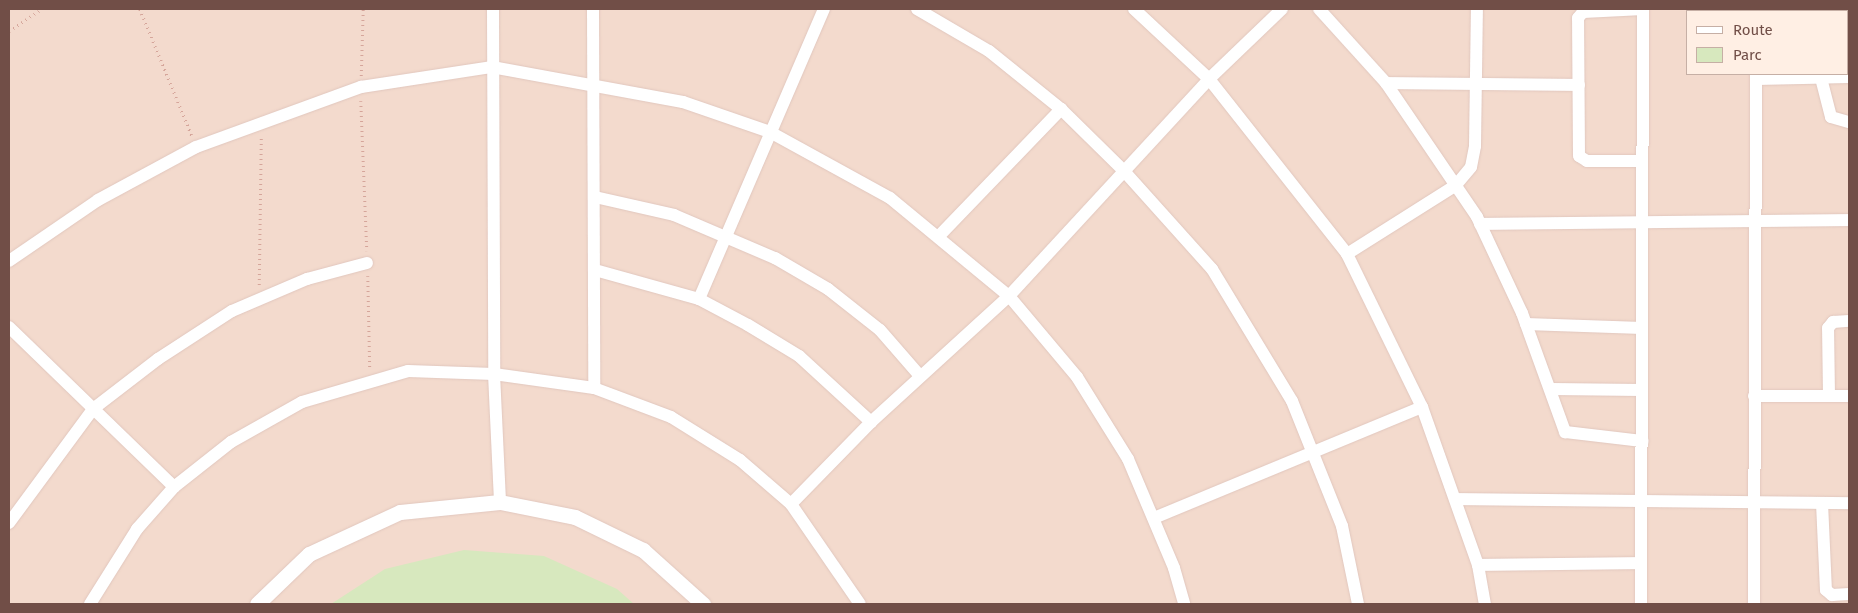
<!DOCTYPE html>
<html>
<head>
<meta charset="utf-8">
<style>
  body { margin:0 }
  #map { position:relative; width:1858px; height:613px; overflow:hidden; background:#fceade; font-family:"Fira Sans",sans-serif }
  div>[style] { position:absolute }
  .residential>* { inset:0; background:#f3dacd }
  .green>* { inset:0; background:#d7e8be }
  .path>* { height:2.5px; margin-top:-1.25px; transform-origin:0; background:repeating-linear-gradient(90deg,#d5a59a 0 1px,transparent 0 5px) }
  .roads { filter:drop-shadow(0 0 1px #e1c7be) drop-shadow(0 0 1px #e1c7be) }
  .minor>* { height:12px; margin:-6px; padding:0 6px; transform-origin:6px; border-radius:6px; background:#fff }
  .tertiary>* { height:15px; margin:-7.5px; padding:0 7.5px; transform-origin:7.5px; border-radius:7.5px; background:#fff }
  span { translate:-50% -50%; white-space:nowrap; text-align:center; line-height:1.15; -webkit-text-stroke:4px #ffefe4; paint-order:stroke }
  .frame { position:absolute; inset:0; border:10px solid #714e47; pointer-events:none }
  .legend { position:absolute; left:1686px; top:10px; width:162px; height:65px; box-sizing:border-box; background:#ffefe4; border:1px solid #c6afa5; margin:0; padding:6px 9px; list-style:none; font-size:15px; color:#714e47 }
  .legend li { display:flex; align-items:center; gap:10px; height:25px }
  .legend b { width:25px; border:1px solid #c6afa5 }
</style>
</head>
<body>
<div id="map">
  <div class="residential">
    <div style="clip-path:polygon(evenodd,9px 9px,1849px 9px,1849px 604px,9px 604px,9px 9px,1687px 11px,1847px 11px,1847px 74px,1687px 74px,1687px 11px)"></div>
  </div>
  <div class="green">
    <div style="clip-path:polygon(464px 550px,544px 556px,617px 589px,634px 604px,331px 604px,385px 569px)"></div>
  </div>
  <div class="path">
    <div style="left:140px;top:9px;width:137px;rotate:67.7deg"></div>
    <div style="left:9px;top:31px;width:40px;rotate:-34deg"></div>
    <div style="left:361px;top:76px;width:67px;rotate:-88.3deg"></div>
    <div style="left:361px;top:101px;width:150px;rotate:87.7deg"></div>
    <div style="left:368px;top:276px;width:92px;rotate:88.8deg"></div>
    <div style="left:259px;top:285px;width:149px;rotate:-89.2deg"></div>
  </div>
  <div class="roads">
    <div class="minor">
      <div style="left:493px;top:9px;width:365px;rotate:89.8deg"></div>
      <div style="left:494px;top:374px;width:128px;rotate:87.3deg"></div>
      <div style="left:593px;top:9px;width:379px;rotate:89.8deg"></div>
      <div style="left:917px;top:9px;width:83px;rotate:30.3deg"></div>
      <div style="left:989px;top:51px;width:92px;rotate:38.9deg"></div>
      <div style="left:1061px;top:109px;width:88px;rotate:44.5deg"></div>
      <div style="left:1124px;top:171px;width:132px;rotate:48.1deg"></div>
      <div style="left:1212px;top:269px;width:154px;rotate:58.8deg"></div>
      <div style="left:1292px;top:401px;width:135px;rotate:68.2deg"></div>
      <div style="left:1342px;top:526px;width:80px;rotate:78.4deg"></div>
      <div style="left:1134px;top:9px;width:103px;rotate:43deg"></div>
      <div style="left:1209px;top:79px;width:223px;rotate:51.7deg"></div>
      <div style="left:1347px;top:254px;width:170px;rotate:63.9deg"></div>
      <div style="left:1422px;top:407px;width:168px;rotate:70.5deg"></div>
      <div style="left:1478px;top:565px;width:40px;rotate:80deg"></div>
      <div style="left:1319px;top:9px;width:100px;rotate:47.8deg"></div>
      <div style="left:1386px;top:83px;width:162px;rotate:55.8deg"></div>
      <div style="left:1477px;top:217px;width:106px;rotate:64.9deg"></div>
      <div style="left:1522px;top:313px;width:127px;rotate:70.1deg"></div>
      <div style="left:1565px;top:432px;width:78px;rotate:6.7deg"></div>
      <div style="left:1759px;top:11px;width:2px;rotate:-90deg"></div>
      <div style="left:1821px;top:78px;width:40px;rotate:75.6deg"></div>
      <div style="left:1831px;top:117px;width:19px;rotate:16deg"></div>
      <div style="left:1756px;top:79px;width:93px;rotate:-1.2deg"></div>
      <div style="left:1386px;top:83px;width:193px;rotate:0.6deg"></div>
      <div style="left:1642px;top:161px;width:55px;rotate:180deg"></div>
      <div style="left:1587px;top:161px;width:9px;rotate:-148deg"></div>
      <div style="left:1579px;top:156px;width:138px;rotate:-90.4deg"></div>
      <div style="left:1578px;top:18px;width:8px;rotate:-50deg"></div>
      <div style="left:1583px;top:12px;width:60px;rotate:-2.9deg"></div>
      <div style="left:595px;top:197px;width:81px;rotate:12.8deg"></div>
      <div style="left:674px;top:215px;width:110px;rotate:23.1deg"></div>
      <div style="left:775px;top:258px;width:61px;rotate:30.3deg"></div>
      <div style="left:828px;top:289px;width:66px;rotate:38.3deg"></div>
      <div style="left:880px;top:330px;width:61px;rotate:49deg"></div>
      <div style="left:1480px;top:224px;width:369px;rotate:-0.6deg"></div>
      <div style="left:938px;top:237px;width:178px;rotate:-46.1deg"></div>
      <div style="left:1347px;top:254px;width:129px;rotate:-32.3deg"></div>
      <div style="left:1456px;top:185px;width:23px;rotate:-50deg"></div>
      <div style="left:1471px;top:167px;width:21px;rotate:-79deg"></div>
      <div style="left:1475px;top:146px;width:137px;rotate:-89.2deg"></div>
      <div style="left:9px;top:261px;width:108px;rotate:-34.4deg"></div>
      <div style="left:98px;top:200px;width:111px;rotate:-28.4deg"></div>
      <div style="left:196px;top:147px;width:176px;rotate:-20deg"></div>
      <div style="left:361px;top:87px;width:133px;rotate:-8.7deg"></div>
      <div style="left:492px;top:67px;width:194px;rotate:10.4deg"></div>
      <div style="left:683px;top:102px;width:92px;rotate:19deg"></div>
      <div style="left:770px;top:132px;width:137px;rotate:28.8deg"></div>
      <div style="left:890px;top:198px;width:154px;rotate:39.5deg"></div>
      <div style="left:1009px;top:296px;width:106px;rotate:50deg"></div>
      <div style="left:1077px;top:377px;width:97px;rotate:58.1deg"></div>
      <div style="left:1128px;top:459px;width:118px;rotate:67.1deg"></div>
      <div style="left:1174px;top:568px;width:37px;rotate:74deg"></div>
      <div style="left:595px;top:270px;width:108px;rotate:15.6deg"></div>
      <div style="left:699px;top:299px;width:55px;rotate:28deg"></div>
      <div style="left:748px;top:325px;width:60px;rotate:31.3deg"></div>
      <div style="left:799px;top:356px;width:98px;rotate:42.5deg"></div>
      <div style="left:699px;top:299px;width:316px;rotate:-66.7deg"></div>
      <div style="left:1526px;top:324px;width:116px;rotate:2deg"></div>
      <div style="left:9px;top:327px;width:230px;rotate:44.1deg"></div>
      <div style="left:1551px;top:389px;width:91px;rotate:0.6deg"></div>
      <div style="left:1754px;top:396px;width:95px"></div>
      <div style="left:1829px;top:396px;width:68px;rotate:-90.8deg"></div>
      <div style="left:1828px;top:328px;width:8px;rotate:-50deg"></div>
      <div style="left:1833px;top:322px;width:16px;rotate:-4deg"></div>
      <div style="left:1456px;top:499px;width:393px;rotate:0.6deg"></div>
      <div style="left:1822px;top:503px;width:87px;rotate:87.4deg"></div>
      <div style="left:1826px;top:590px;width:8px;rotate:40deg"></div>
      <div style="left:1832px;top:595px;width:17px;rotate:-3deg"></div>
      <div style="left:791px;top:504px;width:115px;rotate:-45.7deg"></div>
      <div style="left:871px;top:422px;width:187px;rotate:-42.4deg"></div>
      <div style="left:1009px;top:296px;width:295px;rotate:-47.3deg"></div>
      <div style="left:1209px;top:79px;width:101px;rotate:-43.8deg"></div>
      <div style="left:1154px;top:518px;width:290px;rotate:-22.5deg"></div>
      <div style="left:9px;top:523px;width:142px;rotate:-53.6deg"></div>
      <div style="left:93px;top:409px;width:82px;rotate:-37.6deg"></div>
      <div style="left:158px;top:359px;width:88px;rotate:-33deg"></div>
      <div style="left:232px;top:311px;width:82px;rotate:-23.1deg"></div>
      <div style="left:307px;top:279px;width:62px;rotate:-14.9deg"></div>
      <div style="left:1478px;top:565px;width:163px;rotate:-0.7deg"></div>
      <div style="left:90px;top:604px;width:89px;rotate:-57.9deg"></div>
      <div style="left:137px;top:529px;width:56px;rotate:-48.6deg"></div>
      <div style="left:174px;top:487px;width:73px;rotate:-38.3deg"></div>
      <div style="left:231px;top:442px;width:81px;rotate:-29.4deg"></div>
      <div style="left:302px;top:402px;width:110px;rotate:-16.3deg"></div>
      <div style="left:408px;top:371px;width:86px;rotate:2deg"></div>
      <div style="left:494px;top:374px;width:101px;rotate:8deg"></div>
      <div style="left:594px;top:388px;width:82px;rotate:20.6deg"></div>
      <div style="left:671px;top:417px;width:81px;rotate:31.9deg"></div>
      <div style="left:740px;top:460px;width:67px;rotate:40.8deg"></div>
      <div style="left:791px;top:504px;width:121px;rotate:55.4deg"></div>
      <div style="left:1641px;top:604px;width:595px;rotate:-89.81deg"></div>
      <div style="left:1754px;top:604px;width:530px;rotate:-89.78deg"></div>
    </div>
    <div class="tertiary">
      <div style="left:257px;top:604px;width:72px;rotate:-43.9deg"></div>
      <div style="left:309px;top:554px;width:100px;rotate:-24.8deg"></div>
      <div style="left:400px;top:512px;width:100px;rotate:-5.7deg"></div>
      <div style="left:500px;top:502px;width:76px;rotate:11.3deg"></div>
      <div style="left:575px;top:517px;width:76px;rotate:25.9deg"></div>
      <div style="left:643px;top:550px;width:81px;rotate:42deg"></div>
    </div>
  </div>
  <div class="frame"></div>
  <ul class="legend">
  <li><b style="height:6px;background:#fff"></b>Route</li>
  <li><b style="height:14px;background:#d7e8be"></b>Parc</li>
  </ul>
</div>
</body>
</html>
